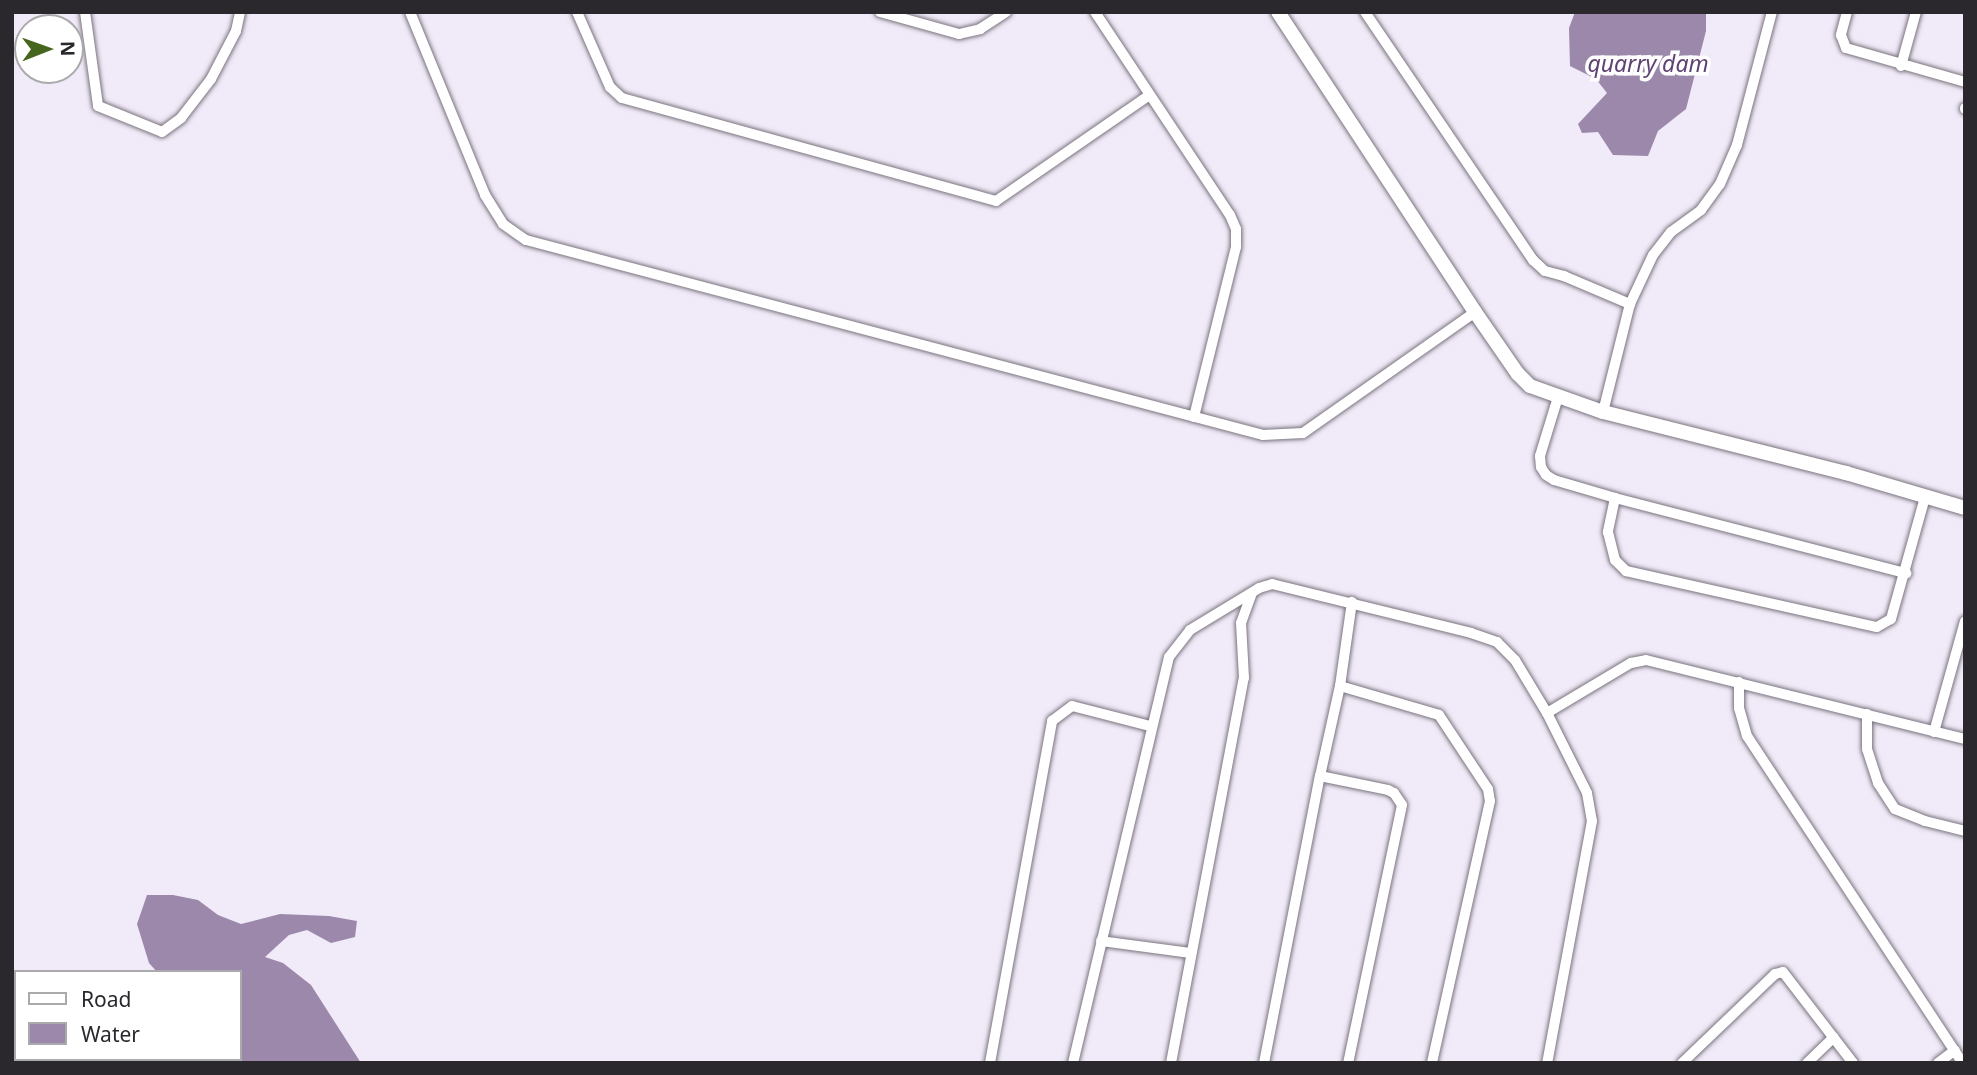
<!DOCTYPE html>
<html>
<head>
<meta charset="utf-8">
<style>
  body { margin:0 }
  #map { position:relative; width:1977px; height:1075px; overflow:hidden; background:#f1eaf8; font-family:"Noto Sans",sans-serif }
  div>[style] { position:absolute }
  .water>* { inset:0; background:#9b88ab }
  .stream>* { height:2.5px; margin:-1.25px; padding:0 1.25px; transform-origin:1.25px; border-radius:1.25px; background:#9b88ab }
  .roads { filter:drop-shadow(0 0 2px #7a747f) drop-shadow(0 0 2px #7a747f) }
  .street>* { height:10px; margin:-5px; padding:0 5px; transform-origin:5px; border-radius:5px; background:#fff }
  .secondary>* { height:14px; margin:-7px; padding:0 7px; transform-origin:7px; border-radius:7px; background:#fff }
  span { translate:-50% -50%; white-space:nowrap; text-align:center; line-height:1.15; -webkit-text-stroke:7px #fff; paint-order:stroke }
  .water-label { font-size:23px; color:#5f4273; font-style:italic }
  .frame { position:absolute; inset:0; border:14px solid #2b282d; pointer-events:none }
  .legend { position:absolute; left:14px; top:970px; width:228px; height:91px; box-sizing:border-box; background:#fff; border:2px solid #aaa9ab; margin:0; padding:9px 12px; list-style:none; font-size:21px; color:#2b282d }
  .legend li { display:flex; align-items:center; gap:14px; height:35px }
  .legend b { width:35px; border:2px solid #aaa9ab }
  .north { position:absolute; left:14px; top:14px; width:70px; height:70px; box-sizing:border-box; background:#fff; border:2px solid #aaa9ab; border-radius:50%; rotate:89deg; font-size:19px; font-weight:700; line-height:28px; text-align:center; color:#2b282d }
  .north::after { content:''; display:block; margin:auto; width:24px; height:32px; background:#45661c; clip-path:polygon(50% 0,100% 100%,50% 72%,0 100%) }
</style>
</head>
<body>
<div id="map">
  <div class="water">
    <div style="clip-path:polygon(1575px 12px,1706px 12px,1706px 31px,1686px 109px,1658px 131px,1648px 156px,1613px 155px,1598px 132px,1582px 133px,1578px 124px,1607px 93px,1596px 79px,1570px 66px,1569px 28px)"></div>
    <div style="clip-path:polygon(147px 895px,173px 895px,198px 900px,218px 915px,241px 924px,280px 914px,329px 916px,357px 921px,355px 937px,331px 943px,307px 930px,289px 935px,265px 957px,283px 963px,311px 985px,361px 1063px,193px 1063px,194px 1059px,240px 1059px,240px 972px,157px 972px,149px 963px,137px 924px)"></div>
  </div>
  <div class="stream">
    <div style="left:12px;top:1014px;width:4px"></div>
    <div style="left:107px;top:1059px;width:7px;rotate:34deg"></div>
  </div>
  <div class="roads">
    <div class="street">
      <div style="left:85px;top:12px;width:95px;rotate:82.1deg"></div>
      <div style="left:98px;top:106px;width:69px;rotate:22.1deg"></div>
      <div style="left:162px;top:132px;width:24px;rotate:-36deg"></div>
      <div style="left:181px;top:118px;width:49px;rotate:-52.4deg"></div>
      <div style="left:211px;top:79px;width:54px;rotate:-62.5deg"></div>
      <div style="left:236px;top:31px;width:19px;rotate:-78deg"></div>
      <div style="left:410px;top:12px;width:198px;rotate:67.7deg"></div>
      <div style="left:485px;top:195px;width:34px;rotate:58deg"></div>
      <div style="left:503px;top:224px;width:28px;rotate:35deg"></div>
      <div style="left:526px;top:240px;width:762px;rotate:14.82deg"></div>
      <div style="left:1263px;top:435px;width:40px;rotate:-2.9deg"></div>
      <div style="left:1303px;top:433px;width:210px;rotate:-35.1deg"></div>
      <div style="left:577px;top:12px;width:82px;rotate:66.3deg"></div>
      <div style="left:610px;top:87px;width:16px;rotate:43deg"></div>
      <div style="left:622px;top:98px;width:388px;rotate:15.4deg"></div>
      <div style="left:996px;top:201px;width:185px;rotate:-34.6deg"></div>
      <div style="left:880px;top:12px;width:82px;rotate:15.6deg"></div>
      <div style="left:959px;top:34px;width:22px;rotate:-13deg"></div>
      <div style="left:980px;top:29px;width:31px;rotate:-33deg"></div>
      <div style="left:1095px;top:12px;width:244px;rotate:56.4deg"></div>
      <div style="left:1230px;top:215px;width:15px;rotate:67deg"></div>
      <div style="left:1236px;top:229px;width:18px;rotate:90deg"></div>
      <div style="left:1236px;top:247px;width:175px;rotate:103.9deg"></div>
      <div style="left:1365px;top:12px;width:300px;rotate:55.9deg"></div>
      <div style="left:1533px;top:260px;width:16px;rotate:43deg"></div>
      <div style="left:1545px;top:271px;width:20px;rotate:15deg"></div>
      <div style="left:1564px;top:276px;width:72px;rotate:23deg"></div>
      <div style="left:1847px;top:12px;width:24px;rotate:105deg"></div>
      <div style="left:1841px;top:35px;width:14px;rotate:69deg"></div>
      <div style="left:1846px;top:48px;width:124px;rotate:15.9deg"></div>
      <div style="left:1901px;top:66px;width:56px;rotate:-74.5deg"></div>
      <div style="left:1965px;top:108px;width:1px;rotate:90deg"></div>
      <div style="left:1558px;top:397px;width:62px;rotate:107deg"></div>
      <div style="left:1540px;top:456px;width:11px;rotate:85deg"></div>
      <div style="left:1541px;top:467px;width:9px;rotate:58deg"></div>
      <div style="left:1546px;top:475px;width:9px;rotate:32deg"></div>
      <div style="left:1554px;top:480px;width:64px;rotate:16.4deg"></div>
      <div style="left:1615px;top:498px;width:35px;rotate:102deg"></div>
      <div style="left:1608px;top:532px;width:29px;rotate:76deg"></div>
      <div style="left:1615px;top:560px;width:16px;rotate:45deg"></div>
      <div style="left:1626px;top:571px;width:257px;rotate:12.6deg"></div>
      <div style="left:1877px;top:627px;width:16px;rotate:-30deg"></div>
      <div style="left:1891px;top:619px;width:127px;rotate:-74.4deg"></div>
      <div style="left:1603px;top:412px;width:111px;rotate:-76deg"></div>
      <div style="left:1630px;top:304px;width:54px;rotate:-64.9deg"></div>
      <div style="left:1653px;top:255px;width:29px;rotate:-52deg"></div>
      <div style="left:1671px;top:232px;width:37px;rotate:-36deg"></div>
      <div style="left:1701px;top:210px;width:32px;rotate:-54deg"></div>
      <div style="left:1720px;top:184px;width:43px;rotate:-66.4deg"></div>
      <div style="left:1737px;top:145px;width:138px;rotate:-75.3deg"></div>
      <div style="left:1615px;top:498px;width:301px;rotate:14.5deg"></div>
      <div style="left:1739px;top:682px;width:26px;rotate:90deg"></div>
      <div style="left:1739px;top:708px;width:29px;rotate:74deg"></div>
      <div style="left:1747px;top:736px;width:392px;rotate:56.6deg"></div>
      <div style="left:1340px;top:686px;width:103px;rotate:16.3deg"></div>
      <div style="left:1439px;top:715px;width:89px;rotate:56.5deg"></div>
      <div style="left:1488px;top:789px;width:12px;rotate:81deg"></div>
      <div style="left:1490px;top:801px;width:268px;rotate:102.5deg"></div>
      <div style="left:1547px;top:713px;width:98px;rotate:-30.8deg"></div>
      <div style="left:1631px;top:663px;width:15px;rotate:-11deg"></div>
      <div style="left:1646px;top:660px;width:329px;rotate:13.9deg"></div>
      <div style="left:1867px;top:714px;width:35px;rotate:90deg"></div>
      <div style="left:1867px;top:749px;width:36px;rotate:72deg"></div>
      <div style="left:1878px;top:783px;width:31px;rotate:57deg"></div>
      <div style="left:1895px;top:809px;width:32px;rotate:22deg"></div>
      <div style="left:1925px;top:821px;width:41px;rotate:14deg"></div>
      <div style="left:1934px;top:732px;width:115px;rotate:-74.4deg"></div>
      <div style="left:1320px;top:776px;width:69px;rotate:11.6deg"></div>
      <div style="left:1388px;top:790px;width:7px;rotate:27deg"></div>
      <div style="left:1394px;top:793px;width:14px;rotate:56deg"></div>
      <div style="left:1402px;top:805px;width:264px;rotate:101.8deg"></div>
      <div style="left:1101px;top:941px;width:91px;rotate:7.6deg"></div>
      <div style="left:990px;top:1063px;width:348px;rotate:-79.7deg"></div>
      <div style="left:1052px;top:721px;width:25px;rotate:-37deg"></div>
      <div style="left:1072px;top:706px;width:81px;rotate:14.4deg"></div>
      <div style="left:1073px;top:1063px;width:417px;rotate:-76.7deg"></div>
      <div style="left:1169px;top:657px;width:34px;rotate:-52deg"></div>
      <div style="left:1190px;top:630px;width:81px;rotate:-31.3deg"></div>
      <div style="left:1259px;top:588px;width:14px;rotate:-17deg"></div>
      <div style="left:1272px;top:584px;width:205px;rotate:13.8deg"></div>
      <div style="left:1471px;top:633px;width:28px;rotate:19deg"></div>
      <div style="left:1497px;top:642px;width:25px;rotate:45deg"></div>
      <div style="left:1515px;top:660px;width:62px;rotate:58.9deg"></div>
      <div style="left:1547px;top:713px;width:89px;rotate:63.4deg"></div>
      <div style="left:1587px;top:793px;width:28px;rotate:80deg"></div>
      <div style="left:1592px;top:821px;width:246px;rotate:100.5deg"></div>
      <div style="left:1171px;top:1063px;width:392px;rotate:-79.3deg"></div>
      <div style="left:1244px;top:678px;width:55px;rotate:-93.1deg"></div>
      <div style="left:1241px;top:623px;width:32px;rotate:-70deg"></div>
      <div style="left:1264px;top:1063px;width:292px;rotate:-79deg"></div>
      <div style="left:1320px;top:776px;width:92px;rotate:-77.5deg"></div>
      <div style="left:1340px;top:686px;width:85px;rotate:-81.9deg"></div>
      <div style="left:1682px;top:1063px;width:129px;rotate:-43.7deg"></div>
      <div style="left:1775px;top:974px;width:8px;rotate:-14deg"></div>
      <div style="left:1783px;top:972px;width:115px;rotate:52.4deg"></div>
      <div style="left:1807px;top:1063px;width:37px;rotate:-44deg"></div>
      <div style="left:1938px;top:1063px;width:21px;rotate:-37deg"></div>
    </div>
    <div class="secondary">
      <div style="left:1278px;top:12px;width:359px;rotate:56.7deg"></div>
      <div style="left:1475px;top:312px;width:75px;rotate:55.3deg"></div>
      <div style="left:1518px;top:374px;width:17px;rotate:45deg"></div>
      <div style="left:1530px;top:386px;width:77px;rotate:19.6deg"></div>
      <div style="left:1603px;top:412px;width:251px;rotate:14.1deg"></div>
      <div style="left:1846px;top:473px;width:124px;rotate:16.4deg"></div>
    </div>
  </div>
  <div class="water-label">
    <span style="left:1648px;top:63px">quarry dam</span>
  </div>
  <div class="frame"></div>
  <ul class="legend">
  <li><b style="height:9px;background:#fff"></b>Road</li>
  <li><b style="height:19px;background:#9b88ab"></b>Water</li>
  </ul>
  <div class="north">N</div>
</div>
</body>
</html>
